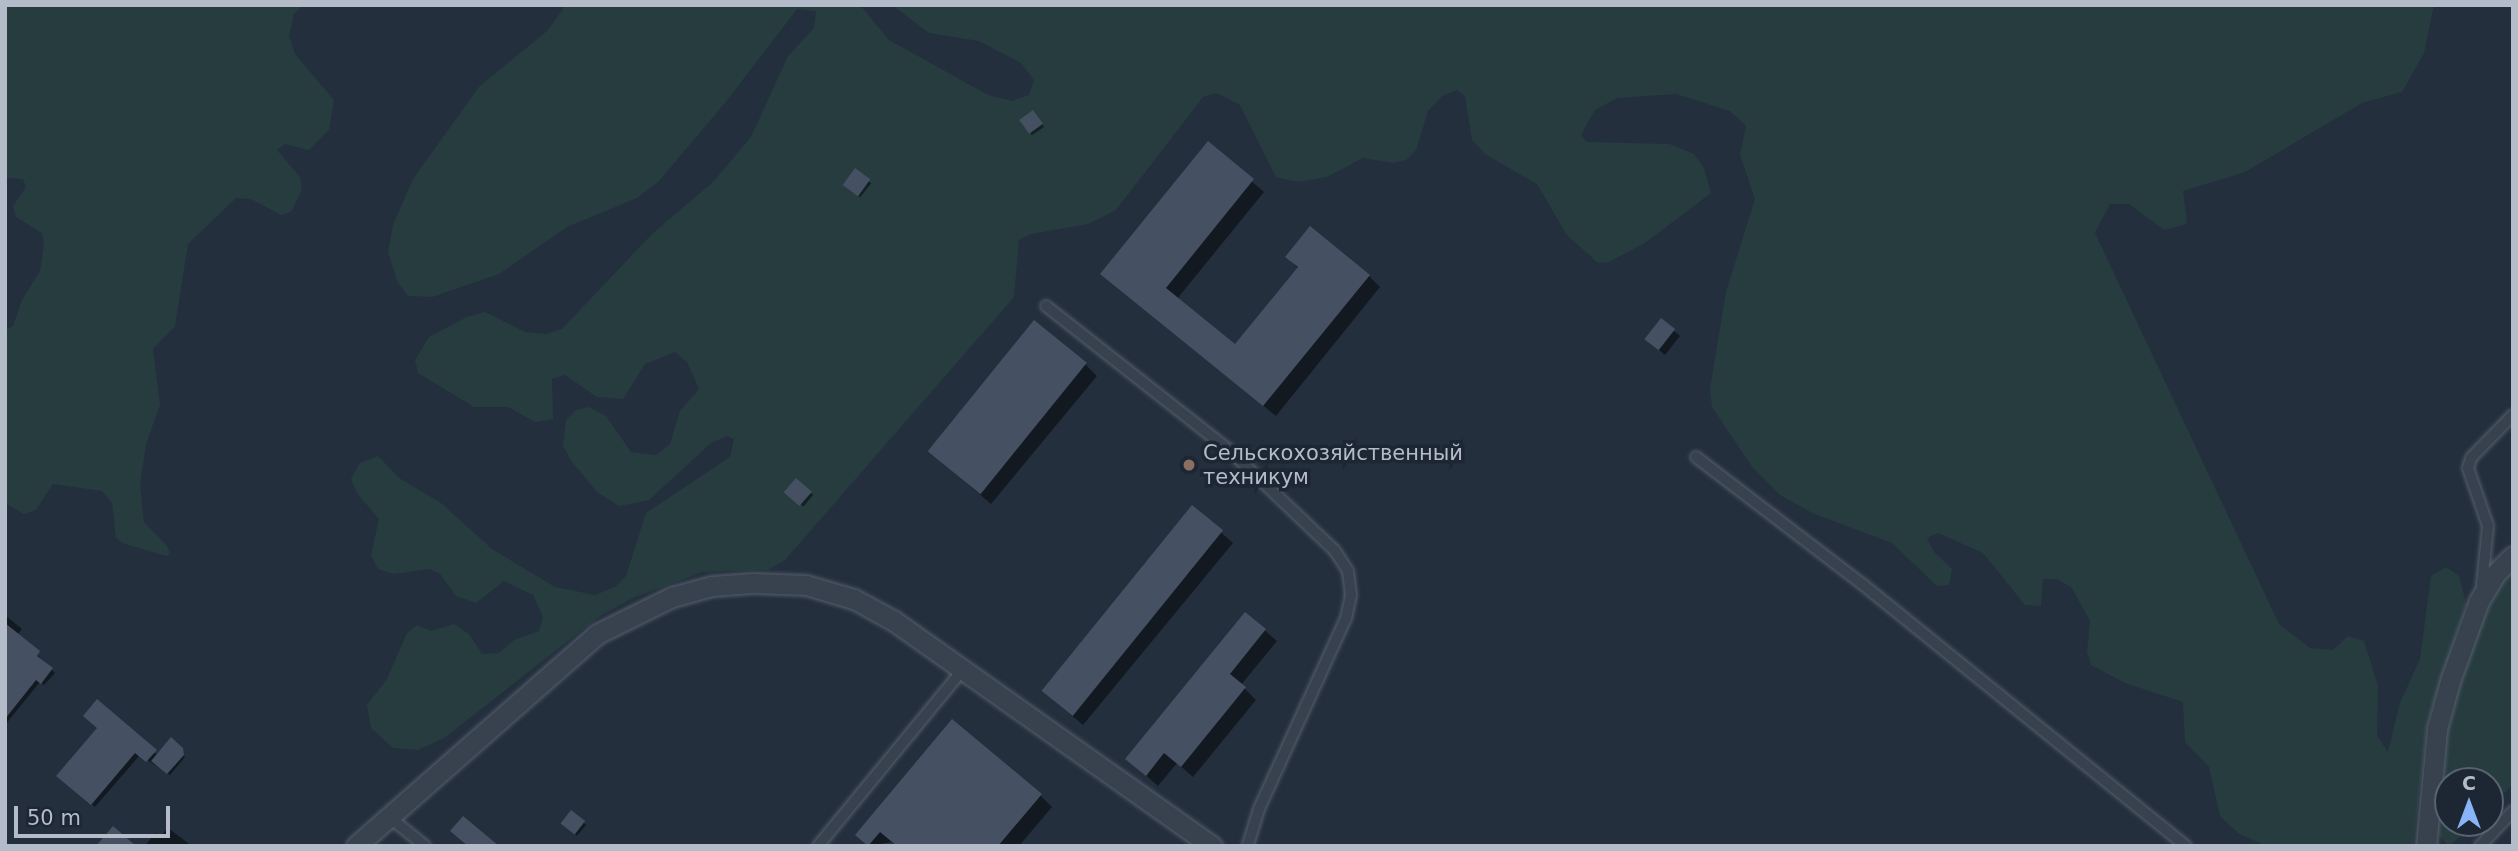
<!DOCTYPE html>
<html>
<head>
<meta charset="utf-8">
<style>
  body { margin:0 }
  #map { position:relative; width:2518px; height:851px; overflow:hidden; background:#242f3e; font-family:"DejaVu Sans",sans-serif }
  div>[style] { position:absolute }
  .green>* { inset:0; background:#263c3f }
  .shadow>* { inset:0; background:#0007; transform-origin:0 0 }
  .building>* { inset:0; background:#455162; transform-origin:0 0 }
  .roads { filter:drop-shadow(0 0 2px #565f6c) drop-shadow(0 0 2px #565f6c) }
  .service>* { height:10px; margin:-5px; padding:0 5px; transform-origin:5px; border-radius:5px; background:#38414e }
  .minor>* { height:19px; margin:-9.5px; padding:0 9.5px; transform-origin:9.5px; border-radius:9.5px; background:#38414e }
  .dots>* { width:19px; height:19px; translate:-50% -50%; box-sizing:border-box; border:4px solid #1d2633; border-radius:50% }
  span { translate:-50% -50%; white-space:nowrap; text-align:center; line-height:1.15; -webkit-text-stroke:7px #1d2633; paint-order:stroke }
  .poi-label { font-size:21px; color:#b4bcc9 }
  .left { translate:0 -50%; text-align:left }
  .frame { position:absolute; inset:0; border:7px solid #b4bcc9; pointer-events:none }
  .north { position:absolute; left:2434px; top:767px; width:70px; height:70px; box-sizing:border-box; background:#1d2633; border:2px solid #59626f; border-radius:50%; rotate:0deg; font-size:19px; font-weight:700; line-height:28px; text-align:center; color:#b4bcc9 }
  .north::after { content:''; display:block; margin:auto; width:24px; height:32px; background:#8ab4f8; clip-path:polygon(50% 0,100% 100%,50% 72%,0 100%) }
  .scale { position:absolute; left:14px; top:806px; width:156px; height:32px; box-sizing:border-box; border:4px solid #b4bcc9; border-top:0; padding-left:9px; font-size:21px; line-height:24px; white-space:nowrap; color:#b4bcc9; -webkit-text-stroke:5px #1d2633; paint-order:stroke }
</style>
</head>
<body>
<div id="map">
  <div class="green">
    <div style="clip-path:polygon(5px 5px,304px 5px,294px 14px,289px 36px,295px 54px,334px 100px,329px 130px,309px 150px,285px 144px,277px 150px,300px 177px,302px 190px,291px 212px,281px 215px,251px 199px,236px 198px,188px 244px,175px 326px,153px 349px,160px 405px,146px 444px,140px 486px,144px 522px,167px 546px,170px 554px,166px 556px,122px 543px,116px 537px,112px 503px,102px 491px,53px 484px,36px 510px,24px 514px,5px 503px,5px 330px,13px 326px,22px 300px,40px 271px,44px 245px,42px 233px,16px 217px,13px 206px,26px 187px,23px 179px,5px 178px)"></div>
    <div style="clip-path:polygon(566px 5px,860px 5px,889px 40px,988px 95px,1012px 101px,1029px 95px,1034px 80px,1021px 63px,979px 41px,929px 33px,892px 5px,2434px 5px,2424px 53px,2402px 92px,2362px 103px,2245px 172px,2183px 191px,2187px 224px,2164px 230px,2129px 204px,2110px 204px,2095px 233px,2279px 624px,2310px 648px,2333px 650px,2348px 636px,2364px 641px,2378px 686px,2377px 736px,2388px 752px,2400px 703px,2420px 659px,2431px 576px,2446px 567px,2459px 576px,2466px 603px,2427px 725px,2413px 846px,2266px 846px,2238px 833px,2220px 816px,2209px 767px,2185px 742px,2183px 702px,2125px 683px,2091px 665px,2087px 652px,2090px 621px,2072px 588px,2057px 579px,2043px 579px,2041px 606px,2025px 605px,1983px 553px,1938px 533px,1927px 538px,1934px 552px,1952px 569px,1949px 585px,1937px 586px,1892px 543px,1812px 513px,1780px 495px,1753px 468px,1712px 407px,1710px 389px,1726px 292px,1755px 199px,1740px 155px,1746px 126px,1730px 111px,1676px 94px,1617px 98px,1595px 110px,1581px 135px,1587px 142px,1669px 144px,1694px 154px,1704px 168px,1711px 193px,1645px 243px,1609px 262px,1598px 263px,1567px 235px,1537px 184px,1485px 154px,1472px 140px,1465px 96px,1457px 90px,1442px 96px,1428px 111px,1416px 150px,1406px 160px,1394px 163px,1363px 158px,1327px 177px,1298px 182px,1276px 177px,1240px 105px,1217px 93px,1203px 97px,1116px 210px,1088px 224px,1031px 234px,1019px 240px,1014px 297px,785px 560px,768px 570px,703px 572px,633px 598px,600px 616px,444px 738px,418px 750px,393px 748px,371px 728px,367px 705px,387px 679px,407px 633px,417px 625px,431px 631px,454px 624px,469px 634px,482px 654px,499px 653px,514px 640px,539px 631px,543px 617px,533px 595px,504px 581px,476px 603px,456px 596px,440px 574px,430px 569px,393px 574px,378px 569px,371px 555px,379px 519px,357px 493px,351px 479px,360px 463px,378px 456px,399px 478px,441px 503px,492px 549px,555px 587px,595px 595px,615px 587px,626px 576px,646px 513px,730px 457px,734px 439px,727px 436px,711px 443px,649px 500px,619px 506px,597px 492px,572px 462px,563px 446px,566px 420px,576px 410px,588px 407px,606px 416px,631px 452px,656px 455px,670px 444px,680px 411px,699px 389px,687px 362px,675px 352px,645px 364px,623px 399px,597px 397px,565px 375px,552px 379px,553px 419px,535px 422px,508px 407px,474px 407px,418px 373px,415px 360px,429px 337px,467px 317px,485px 312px,525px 332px,547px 334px,562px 329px,652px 234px,714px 181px,751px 137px,788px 56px,814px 28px,816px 11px,797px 9px,725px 103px,659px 181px,637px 198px,567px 227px,499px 274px,432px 297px,408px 296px,397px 281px,388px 252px,393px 225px,413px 179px,479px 87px,547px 31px)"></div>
    <div style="clip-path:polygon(2513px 564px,2513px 784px,2490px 808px,2490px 781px,2448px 781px,2448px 823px,2476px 823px,2449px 846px,2434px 831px,2439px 758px,2453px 690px,2481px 608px)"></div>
  </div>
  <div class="shadow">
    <div style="clip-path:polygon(1035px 114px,1044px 127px,1032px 135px,1030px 133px)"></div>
    <div style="clip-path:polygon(1208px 144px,1264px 192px,1177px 299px,1235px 347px,1299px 269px,1287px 257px,1369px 276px,1380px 287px,1276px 416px,1114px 285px)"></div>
    <div style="left:855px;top:170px;width:21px;height:18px;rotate:39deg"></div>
    <div style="clip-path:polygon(1661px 320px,1680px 336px,1665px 355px,1652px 344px)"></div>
    <div style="clip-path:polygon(1085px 364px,1097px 376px,991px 504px,928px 450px)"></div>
    <div style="left:796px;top:481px;width:22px;height:15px;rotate:39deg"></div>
    <div style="clip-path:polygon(1192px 507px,1233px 543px,1083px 725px,1053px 700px)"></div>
    <div style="clip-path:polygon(1246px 614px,1277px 641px,1241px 685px,1256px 700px,1193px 777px,1177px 763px,1158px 786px,1127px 759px)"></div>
    <div style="clip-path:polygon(5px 615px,22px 629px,17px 635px,55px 673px,44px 685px,40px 682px,5px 725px)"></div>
    <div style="clip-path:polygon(99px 728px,159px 755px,171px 740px,185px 757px,170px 775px,140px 755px,95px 807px,62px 779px)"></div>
    <div style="clip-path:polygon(1040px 795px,1052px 807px,1019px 846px,897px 846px,892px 842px,868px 846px,857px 835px)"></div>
    <div style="left:571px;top:812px;width:20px;height:14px;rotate:41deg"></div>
    <div style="clip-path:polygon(168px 828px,192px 846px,145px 846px,155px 833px,160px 837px)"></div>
  </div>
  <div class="building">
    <div style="left:1033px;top:110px;width:17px;height:17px;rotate:54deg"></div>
    <div style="clip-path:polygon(1208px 141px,1254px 179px,1166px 288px,1235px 344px,1298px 267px,1285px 257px,1310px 226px,1370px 275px,1263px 406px,1100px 274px)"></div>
    <div style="left:855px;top:168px;width:19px;height:21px;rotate:36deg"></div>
    <div style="left:1661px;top:318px;width:18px;height:27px;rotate:38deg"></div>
    <div style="left:1034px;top:320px;width:68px;height:169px;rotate:39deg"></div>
    <div style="left:796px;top:478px;width:21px;height:19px;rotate:41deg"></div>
    <div style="left:1192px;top:505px;width:40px;height:239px;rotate:39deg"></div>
    <div style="clip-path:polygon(1245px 612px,1266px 629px,1230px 674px,1246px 687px,1181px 767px,1164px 753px,1146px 776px,1125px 759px)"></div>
    <div style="clip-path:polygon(5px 623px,40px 651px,37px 656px,53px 668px,41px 684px,36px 680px,5px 719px)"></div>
    <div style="clip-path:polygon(97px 699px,157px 750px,146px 762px,135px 753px,91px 805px,56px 776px,97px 728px,83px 716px)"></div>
    <div style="clip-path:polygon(952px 719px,1042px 794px,998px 846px,897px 846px,880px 832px,868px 846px,855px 835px)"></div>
    <div style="clip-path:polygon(171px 737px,183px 748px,184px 755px,167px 774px,151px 761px)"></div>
    <div style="left:571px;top:810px;width:18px;height:17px;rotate:38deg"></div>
    <div style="clip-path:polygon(463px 816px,499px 846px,468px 846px,450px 831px)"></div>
    <div style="clip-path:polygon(113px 826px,136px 846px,96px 846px)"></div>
  </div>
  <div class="roads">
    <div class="service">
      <div style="left:1046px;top:306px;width:233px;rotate:38.2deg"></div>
      <div style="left:1229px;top:450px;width:146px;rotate:43.6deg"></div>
      <div style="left:1335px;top:551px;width:24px;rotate:57deg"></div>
      <div style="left:1348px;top:571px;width:24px;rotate:83deg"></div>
      <div style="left:1351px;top:595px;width:24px;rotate:102deg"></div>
      <div style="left:1346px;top:618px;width:210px;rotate:114.5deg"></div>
      <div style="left:1259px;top:809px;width:39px;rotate:107deg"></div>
      <div style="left:1696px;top:457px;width:208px;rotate:37.4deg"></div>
      <div style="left:1861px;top:583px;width:418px;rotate:39deg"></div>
      <div style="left:2482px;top:585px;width:59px;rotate:-84.2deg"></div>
      <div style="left:2488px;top:526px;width:61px;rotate:-109deg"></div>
      <div style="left:2468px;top:468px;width:10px;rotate:-73deg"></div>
      <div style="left:2471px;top:458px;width:60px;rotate:-45.7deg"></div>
      <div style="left:388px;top:816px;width:48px;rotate:39deg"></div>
      <div style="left:818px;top:846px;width:230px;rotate:-50.6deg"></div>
      <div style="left:2480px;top:846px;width:48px;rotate:-46.7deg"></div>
    </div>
    <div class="minor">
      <div style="left:356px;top:846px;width:321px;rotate:-41.3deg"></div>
      <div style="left:597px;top:634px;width:84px;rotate:-26.3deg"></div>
      <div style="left:672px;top:597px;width:41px;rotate:-15.4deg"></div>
      <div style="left:712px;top:586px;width:41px;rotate:-4.2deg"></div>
      <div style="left:753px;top:583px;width:53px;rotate:2.2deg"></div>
      <div style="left:806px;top:585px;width:50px;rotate:16.3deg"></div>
      <div style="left:854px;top:599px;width:46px;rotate:28.8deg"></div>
      <div style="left:894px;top:621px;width:390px;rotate:35.3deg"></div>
      <div style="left:2426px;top:846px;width:118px;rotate:-84.6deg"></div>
      <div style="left:2437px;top:729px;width:50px;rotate:-74.8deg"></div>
      <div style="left:2450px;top:681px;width:85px;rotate:-70.1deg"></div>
      <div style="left:2479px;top:601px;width:31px;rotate:-59deg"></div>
      <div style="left:2495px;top:574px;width:25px;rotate:-45deg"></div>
    </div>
  </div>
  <div class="dots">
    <div style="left:1189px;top:465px;background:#8d6e63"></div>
  </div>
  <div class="poi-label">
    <span class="left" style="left:1203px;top:465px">Сельскохозяйственный<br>техникум</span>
  </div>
  <div class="frame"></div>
  <div class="north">С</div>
  <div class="scale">50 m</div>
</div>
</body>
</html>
